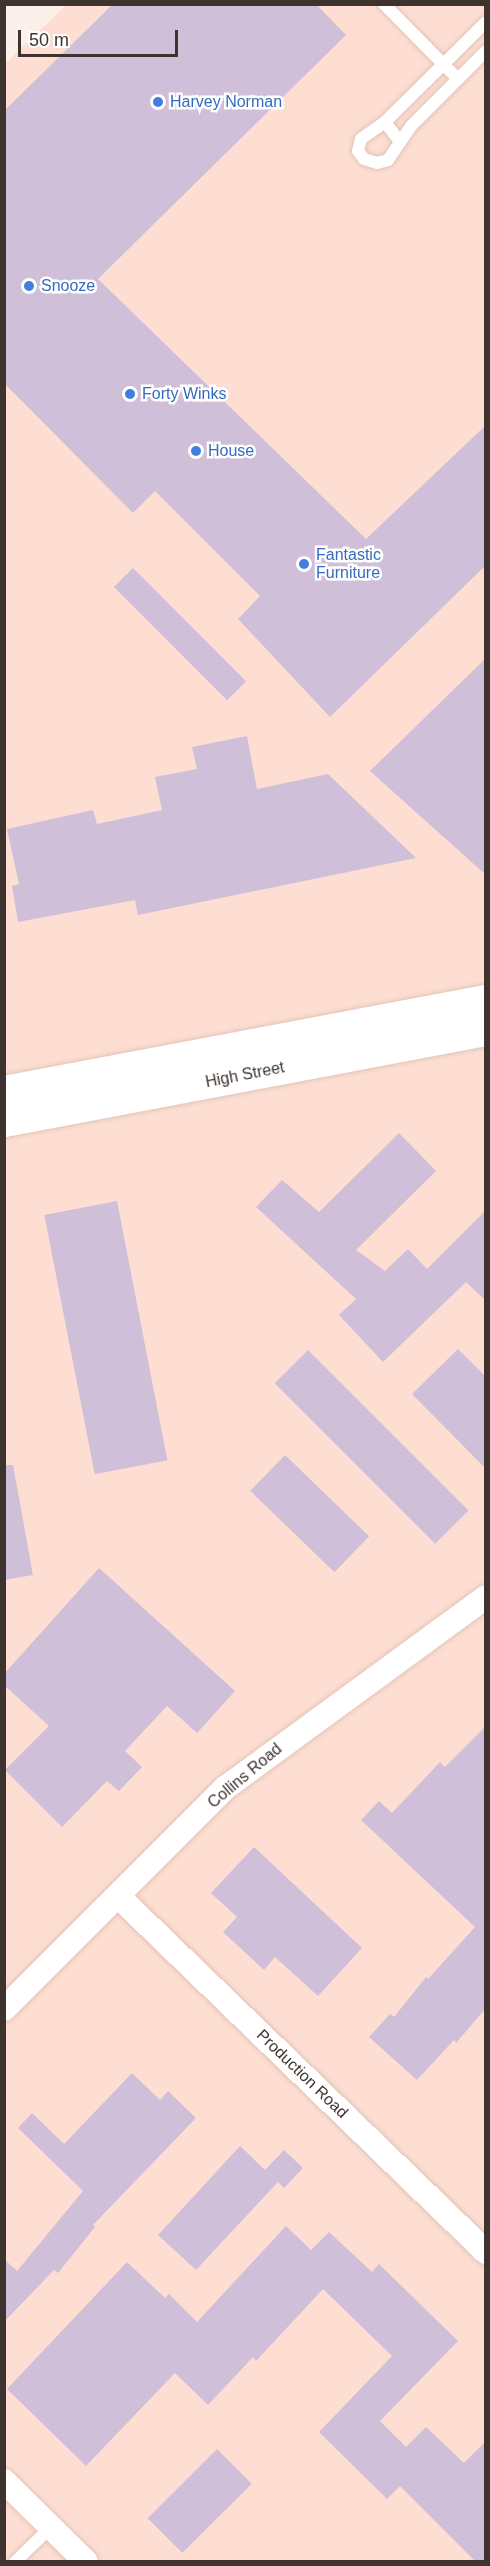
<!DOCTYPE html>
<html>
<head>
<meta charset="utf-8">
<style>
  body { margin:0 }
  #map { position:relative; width:490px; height:2566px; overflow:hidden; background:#fdf0eb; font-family:Arial,sans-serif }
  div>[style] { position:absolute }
  .built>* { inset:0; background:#feded2 }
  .building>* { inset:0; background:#cfbfd9; transform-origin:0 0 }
  .roads { filter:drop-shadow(0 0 2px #e3c4b8) drop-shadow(0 0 2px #e3c4b8) }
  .lane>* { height:12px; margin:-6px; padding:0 6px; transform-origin:6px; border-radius:6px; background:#fff }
  .street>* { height:24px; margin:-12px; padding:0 12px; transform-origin:12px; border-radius:12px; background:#fff }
  .secondary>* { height:33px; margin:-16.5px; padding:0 16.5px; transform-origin:16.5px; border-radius:16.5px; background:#fff }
  .dots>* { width:16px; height:16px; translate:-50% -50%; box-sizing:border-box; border:3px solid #fff; border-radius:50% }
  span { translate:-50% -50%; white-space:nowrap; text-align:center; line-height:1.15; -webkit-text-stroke:5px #fff; paint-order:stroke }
  .shop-label { font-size:16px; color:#366cbe }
  .left { translate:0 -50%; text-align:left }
  .street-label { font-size:16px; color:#3f332f }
  .frame { position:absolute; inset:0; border:6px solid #3f332f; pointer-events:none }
  .scale { position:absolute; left:18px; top:30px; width:160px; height:27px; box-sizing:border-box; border:3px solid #3f332f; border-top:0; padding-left:8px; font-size:18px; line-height:21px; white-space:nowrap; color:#3f332f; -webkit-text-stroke:4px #fff; paint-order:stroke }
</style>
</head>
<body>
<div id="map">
  <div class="built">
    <div style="clip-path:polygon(66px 5px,485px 5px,485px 2561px,5px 2562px,5px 64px)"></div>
  </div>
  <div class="building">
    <div style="clip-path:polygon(113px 4px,316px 4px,346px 35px,98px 279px,366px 539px,486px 425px,486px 565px,330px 717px,238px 619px,260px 596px,155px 491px,133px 513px,4px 383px,4px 111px)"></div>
    <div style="left:133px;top:568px;width:160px;height:27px;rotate:45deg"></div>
    <div style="clip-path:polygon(486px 658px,486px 875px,370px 771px)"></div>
    <div style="clip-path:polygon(247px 736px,257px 789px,328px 774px,416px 858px,138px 915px,135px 900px,18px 922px,12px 886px,19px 884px,7px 829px,93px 810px,97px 824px,162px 810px,155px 777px,197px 769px,192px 747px)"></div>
    <div style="clip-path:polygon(399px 1133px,436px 1171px,356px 1250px,385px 1271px,408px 1249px,427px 1269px,486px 1210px,486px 1301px,466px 1282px,383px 1362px,339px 1315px,356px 1299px,256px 1207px,282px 1180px,319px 1212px)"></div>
    <div style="left:117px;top:1201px;width:264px;height:74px;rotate:79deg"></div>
    <div style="clip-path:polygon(458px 1349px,486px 1377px,486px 1469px,412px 1394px)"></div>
    <div style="left:308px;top:1350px;width:227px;height:47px;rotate:45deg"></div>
    <div style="left:285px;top:1455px;width:117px;height:50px;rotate:44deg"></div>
    <div style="clip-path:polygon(4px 1465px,13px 1465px,33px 1575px,4px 1580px)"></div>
    <div style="clip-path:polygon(99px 1568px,235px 1691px,197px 1733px,167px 1706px,125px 1751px,142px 1767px,119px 1791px,107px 1781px,62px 1827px,5px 1770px,49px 1726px,4px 1685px,4px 1674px)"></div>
    <div style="clip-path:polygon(486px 1726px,486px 2008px,456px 2043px,454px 2040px,417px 2080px,369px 2037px,390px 2014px,394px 2017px,426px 1977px,428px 1979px,475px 1927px,361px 1820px,379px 1801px,392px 1813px,440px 1762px,445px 1767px)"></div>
    <div style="clip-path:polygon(254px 1847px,362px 1948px,318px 1996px,275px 1957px,264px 1970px,223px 1932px,237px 1917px,211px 1893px)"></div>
    <div style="clip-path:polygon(132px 2073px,160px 2100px,168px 2091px,196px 2118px,93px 2225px,95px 2227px,58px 2273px,54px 2270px,4px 2322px,4px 2259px,17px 2271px,83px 2191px,18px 2128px,32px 2113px,64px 2144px)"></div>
    <div style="clip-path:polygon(240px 2146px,265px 2170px,284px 2150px,303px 2168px,284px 2188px,278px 2182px,196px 2270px,158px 2235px)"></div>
    <div style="clip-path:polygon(286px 2226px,311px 2250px,329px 2232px,372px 2272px,379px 2264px,458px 2341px,380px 2421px,406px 2447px,426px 2427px,464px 2463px,486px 2441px,486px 2562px,476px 2562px,400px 2486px,387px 2499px,319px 2432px,392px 2356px,323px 2289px,256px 2361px,253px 2357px,208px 2405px,175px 2373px,86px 2466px,7px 2389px,127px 2262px,165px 2298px,169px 2294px,197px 2322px)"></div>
    <div style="left:217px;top:2449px;width:49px;height:98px;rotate:45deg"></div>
  </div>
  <div class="roads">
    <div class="lane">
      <div style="left:384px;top:4px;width:105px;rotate:45.4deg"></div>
      <div style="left:486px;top:22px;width:142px;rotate:135.3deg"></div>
      <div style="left:385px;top:122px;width:29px;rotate:145deg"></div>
      <div style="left:361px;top:139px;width:12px;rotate:104deg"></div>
      <div style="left:358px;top:151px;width:10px;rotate:53deg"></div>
      <div style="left:364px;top:159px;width:14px;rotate:17deg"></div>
      <div style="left:377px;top:163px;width:11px;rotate:-15deg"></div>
      <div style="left:388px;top:160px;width:41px;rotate:-55.9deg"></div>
      <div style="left:411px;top:126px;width:106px;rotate:-45deg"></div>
      <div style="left:385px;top:122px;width:25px;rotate:53deg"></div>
      <div style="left:15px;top:2562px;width:50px;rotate:-44.2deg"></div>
    </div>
    <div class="street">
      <div style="left:119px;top:1897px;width:511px;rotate:44.05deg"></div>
      <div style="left:4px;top:2009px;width:313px;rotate:-45deg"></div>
      <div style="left:225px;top:1788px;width:323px;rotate:-36.2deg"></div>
      <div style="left:4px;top:2481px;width:115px;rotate:44.6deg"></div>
    </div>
    <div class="secondary">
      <div style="left:4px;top:1092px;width:491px;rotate:-10.7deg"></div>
      <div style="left:4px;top:1120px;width:491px;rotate:-10.7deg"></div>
    </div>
  </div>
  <div class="dots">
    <div style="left:158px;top:102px;background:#3f7fe0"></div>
    <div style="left:29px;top:286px;background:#3f7fe0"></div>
    <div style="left:130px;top:394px;background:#3f7fe0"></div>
    <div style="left:196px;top:451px;background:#3f7fe0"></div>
    <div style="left:304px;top:564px;background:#3f7fe0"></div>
  </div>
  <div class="shop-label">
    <span class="left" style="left:170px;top:102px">Harvey Norman</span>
    <span class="left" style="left:41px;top:286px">Snooze</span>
    <span class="left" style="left:142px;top:394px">Forty Winks</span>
    <span class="left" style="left:208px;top:451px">House</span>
    <span class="left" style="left:316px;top:564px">Fantastic<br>Furniture</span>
  </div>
  <div class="street-label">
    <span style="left:245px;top:1075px;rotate:-11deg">High Street</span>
    <span style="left:245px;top:1776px;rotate:-40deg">Collins Road</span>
    <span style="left:302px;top:2074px;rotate:44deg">Production Road</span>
  </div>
  <div class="frame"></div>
  <div class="scale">50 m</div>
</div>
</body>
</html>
